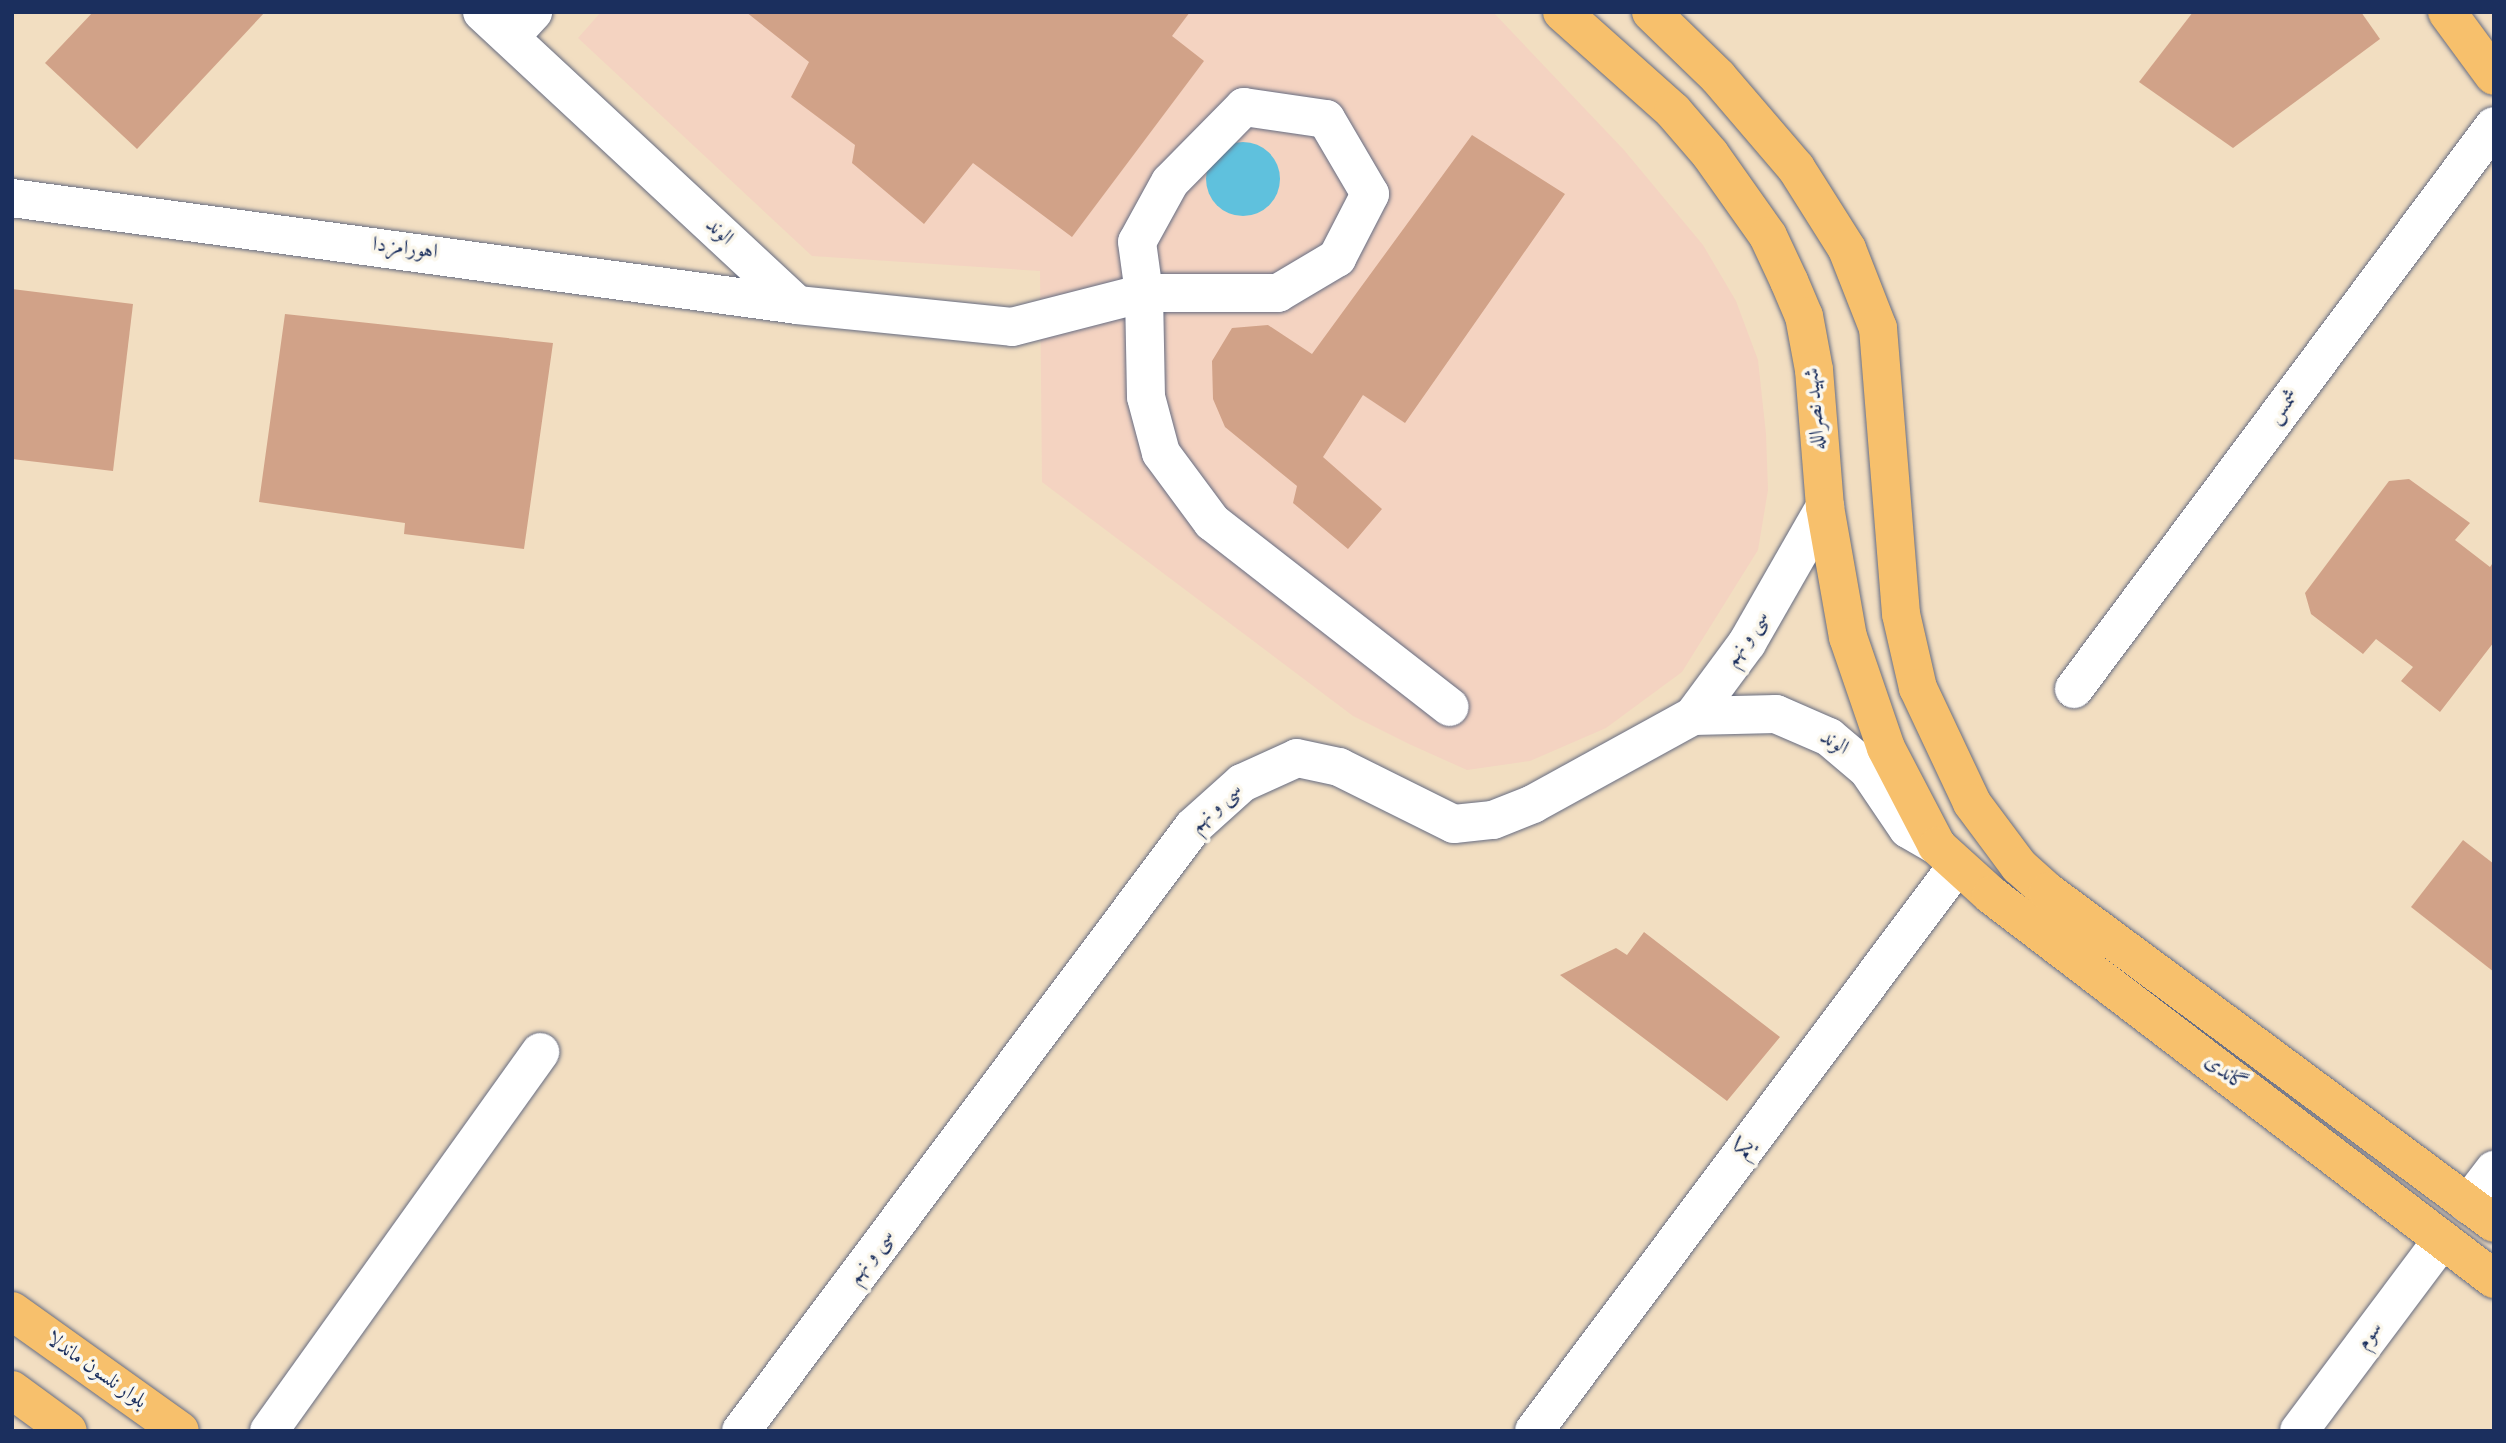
<!DOCTYPE html>
<html>
<head>
<meta charset="utf-8">
<style>
  body { margin:0 }
  #map { position:relative; width:2506px; height:1443px; overflow:hidden; background:#f2dec1; font-family:"IM FELL English",Amiri,serif }
  div>[style] { position:absolute }
  .built>* { inset:0; background:#f4d3c1 }
  .water>* { inset:0; background:#5fc1dd }
  .round { border-radius:50% }
  .building>* { inset:0; background:#d1a288 }
  .roads { filter:drop-shadow(0 0 2px #666c81) drop-shadow(0 0 2px #666c81) }
  .minor>* { height:38px; margin:-19px; padding:0 19px; transform-origin:19px; border-radius:19px; background:#fff }
  .major>* { height:38px; margin:-19px; padding:0 19px; transform-origin:19px; border-radius:19px; background:#f7c06c }
  span { translate:-50% -50%; white-space:nowrap; text-align:center; line-height:1.15; -webkit-text-stroke:7px #fbf7ec; paint-order:stroke }
  .street-label { font-size:21px; color:#1b2f5e }
  .frame { position:absolute; inset:0; border:14px solid #1b2f5e; pointer-events:none }
</style>
</head>
<body>
<div id="map">
  <div class="built">
    <div style="clip-path:polygon(601px 12px,1493px 12px,1624px 150px,1703px 245px,1736px 301px,1758px 360px,1766px 434px,1768px 490px,1758px 550px,1682px 672px,1606px 728px,1530px 761px,1467px 770px,1409px 744px,1353px 716px,1042px 482px,1040px 271px,812px 256px,578px 38px)"></div>
  </div>
  <div class="water">
    <div class="round" style="left:1206px;top:142px;width:74px;height:74px"></div>
  </div>
  <div class="building">
    <div style="clip-path:polygon(93px 12px,265px 12px,137px 149px,45px 63px)"></div>
    <div style="clip-path:polygon(746px 12px,1190px 12px,1172px 36px,1204px 61px,1072px 237px,973px 163px,924px 224px,852px 163px,855px 145px,791px 97px,809px 62px)"></div>
    <div style="clip-path:polygon(2193px 12px,2361px 12px,2380px 39px,2233px 148px,2139px 82px)"></div>
    <div style="clip-path:polygon(1472px 135px,1565px 194px,1405px 423px,1363px 395px,1323px 457px,1382px 509px,1348px 549px,1293px 503px,1297px 486px,1225px 427px,1213px 399px,1212px 361px,1232px 328px,1268px 325px,1312px 354px)"></div>
    <div style="clip-path:polygon(12px 289px,133px 304px,113px 471px,12px 459px)"></div>
    <div style="clip-path:polygon(285px 314px,553px 343px,524px 549px,404px 534px,405px 523px,259px 502px)"></div>
    <div style="clip-path:polygon(2409px 479px,2470px 523px,2455px 540px,2490px 567px,2494px 561px,2494px 642px,2440px 712px,2401px 681px,2413px 667px,2376px 639px,2363px 654px,2311px 614px,2305px 593px,2389px 481px)"></div>
    <div style="clip-path:polygon(2463px 840px,2494px 864px,2494px 972px,2411px 907px)"></div>
    <div style="clip-path:polygon(1644px 932px,1780px 1037px,1727px 1101px,1560px 975px,1616px 948px,1627px 955px)"></div>
  </div>
  <div class="roads">
    <div class="minor">
      <div style="left:482px;top:12px;width:430px;rotate:42.9deg"></div>
      <div style="left:510px;top:37px;width:34px;rotate:-47deg"></div>
      <div style="left:12px;top:198px;width:792px;rotate:7.76deg"></div>
      <div style="left:797px;top:305px;width:216px;rotate:5.8deg"></div>
      <div style="left:1012px;top:327px;width:136px;rotate:-14.4deg"></div>
      <div style="left:1144px;top:293px;width:134px"></div>
      <div style="left:1278px;top:293px;width:69px;rotate:-30.7deg"></div>
      <div style="left:1337px;top:258px;width:72px;rotate:-62.7deg"></div>
      <div style="left:1370px;top:194px;width:87px;rotate:-120.4deg"></div>
      <div style="left:1326px;top:119px;width:83px;rotate:-171.7deg"></div>
      <div style="left:1244px;top:107px;width:105px;rotate:134.6deg"></div>
      <div style="left:1170px;top:182px;width:68px;rotate:118.8deg"></div>
      <div style="left:1137px;top:242px;width:51px;rotate:82.2deg"></div>
      <div style="left:1144px;top:293px;width:104px;rotate:88.9deg"></div>
      <div style="left:1146px;top:397px;width:58px;rotate:75deg"></div>
      <div style="left:1161px;top:453px;width:86px;rotate:53.5deg"></div>
      <div style="left:1212px;top:522px;width:301px;rotate:37.9deg"></div>
      <div style="left:2074px;top:689px;width:702px;rotate:-53.28deg"></div>
      <div style="left:1693px;top:716px;width:83px;rotate:-1.4deg"></div>
      <div style="left:1776px;top:714px;width:58px;rotate:23.5deg"></div>
      <div style="left:1829px;top:737px;width:51px;rotate:40.2deg"></div>
      <div style="left:1868px;top:770px;width:71px;rotate:55.9deg"></div>
      <div style="left:1908px;top:829px;width:34px;rotate:30deg"></div>
      <div style="left:2468px;top:1204px;width:43px;rotate:-52.6deg"></div>
      <div style="left:269px;top:1431px;width:466px;rotate:-54.4deg"></div>
      <div style="left:741px;top:1431px;width:754px;rotate:-53.19deg"></div>
      <div style="left:1193px;top:827px;width:66px;rotate:-41.9deg"></div>
      <div style="left:1242px;top:783px;width:60px;rotate:-24.4deg"></div>
      <div style="left:1297px;top:758px;width:43px;rotate:12.1deg"></div>
      <div style="left:1339px;top:767px;width:128px;rotate:26.4deg"></div>
      <div style="left:1454px;top:824px;width:39px;rotate:-6deg"></div>
      <div style="left:1493px;top:820px;width:43px;rotate:-21.8deg"></div>
      <div style="left:1533px;top:804px;width:183px;rotate:-28.8deg"></div>
      <div style="left:1693px;top:716px;width:91px;rotate:-53.5deg"></div>
      <div style="left:1747px;top:643px;width:157px;rotate:-60.2deg"></div>
      <div style="left:1534px;top:1431px;width:704px;rotate:-53.2deg"></div>
      <div style="left:2299px;top:1431px;width:237px;rotate:-53.2deg"></div>
    </div>
    <div class="major">
      <div style="left:1562px;top:12px;width:149px;rotate:41.7deg"></div>
      <div style="left:1673px;top:111px;width:57px;rotate:49.3deg"></div>
      <div style="left:1710px;top:154px;width:100px;rotate:54.7deg"></div>
      <div style="left:1768px;top:236px;width:50px;rotate:65deg"></div>
      <div style="left:1789px;top:281px;width:38px;rotate:67deg"></div>
      <div style="left:1804px;top:316px;width:55px;rotate:79.5deg"></div>
      <div style="left:1814px;top:370px;width:137px;rotate:85.4deg"></div>
      <div style="left:1825px;top:507px;width:132px;rotate:80deg"></div>
      <div style="left:1848px;top:637px;width:117px;rotate:71.1deg"></div>
      <div style="left:1886px;top:748px;width:110px;rotate:62.5deg"></div>
      <div style="left:1937px;top:846px;width:73px;rotate:42.2deg"></div>
      <div style="left:1991px;top:895px;width:633px;rotate:37.36deg"></div>
      <div style="left:1651px;top:12px;width:93px;rotate:44.1deg"></div>
      <div style="left:1718px;top:77px;width:120px;rotate:49.4deg"></div>
      <div style="left:1796px;top:168px;width:96px;rotate:57.8deg"></div>
      <div style="left:1847px;top:249px;width:85px;rotate:68.6deg"></div>
      <div style="left:1878px;top:328px;width:287px;rotate:85.4deg"></div>
      <div style="left:1901px;top:614px;width:76px;rotate:77.1deg"></div>
      <div style="left:1918px;top:688px;width:127px;rotate:64.8deg"></div>
      <div style="left:1972px;top:803px;width:79px;rotate:53.3deg"></div>
      <div style="left:2019px;top:866px;width:39px;rotate:42deg"></div>
      <div style="left:2048px;top:892px;width:555px;rotate:36.58deg"></div>
      <div style="left:2447px;top:12px;width:79px;rotate:53.7deg"></div>
      <div style="left:12px;top:1311px;width:206px;rotate:35.5deg"></div>
      <div style="left:12px;top:1390px;width:69px;rotate:36.2deg"></div>
    </div>
  </div>
  <div class="street-label">
    <span style="left:719px;top:232px;rotate:43deg">الوند</span>
    <span style="left:405px;top:249px;rotate:7deg">اهورامزدا</span>
    <span style="left:2284px;top:407px;rotate:-53deg">شمس</span>
    <span style="left:1816px;top:409px;rotate:-95deg">شهید نصرالله</span>
    <span style="left:1747px;top:639px;rotate:-56deg">سی و نهم</span>
    <span style="left:1834px;top:743px;rotate:32deg">الوند</span>
    <span style="left:1216px;top:808px;rotate:-43deg">سی و نهم</span>
    <span style="left:2225px;top:1073px;rotate:38deg">گاندی</span>
    <span style="left:1745px;top:1149px;rotate:-53deg">یکم</span>
    <span style="left:871px;top:1257px;rotate:-53deg">سی و نهم</span>
    <span style="left:2370px;top:1336px;rotate:-53deg">سوم</span>
    <span style="left:96px;top:1371px;rotate:35deg">بلوار نلسون ماندلا</span>
  </div>
  <div class="frame"></div>
</div>
</body>
</html>
